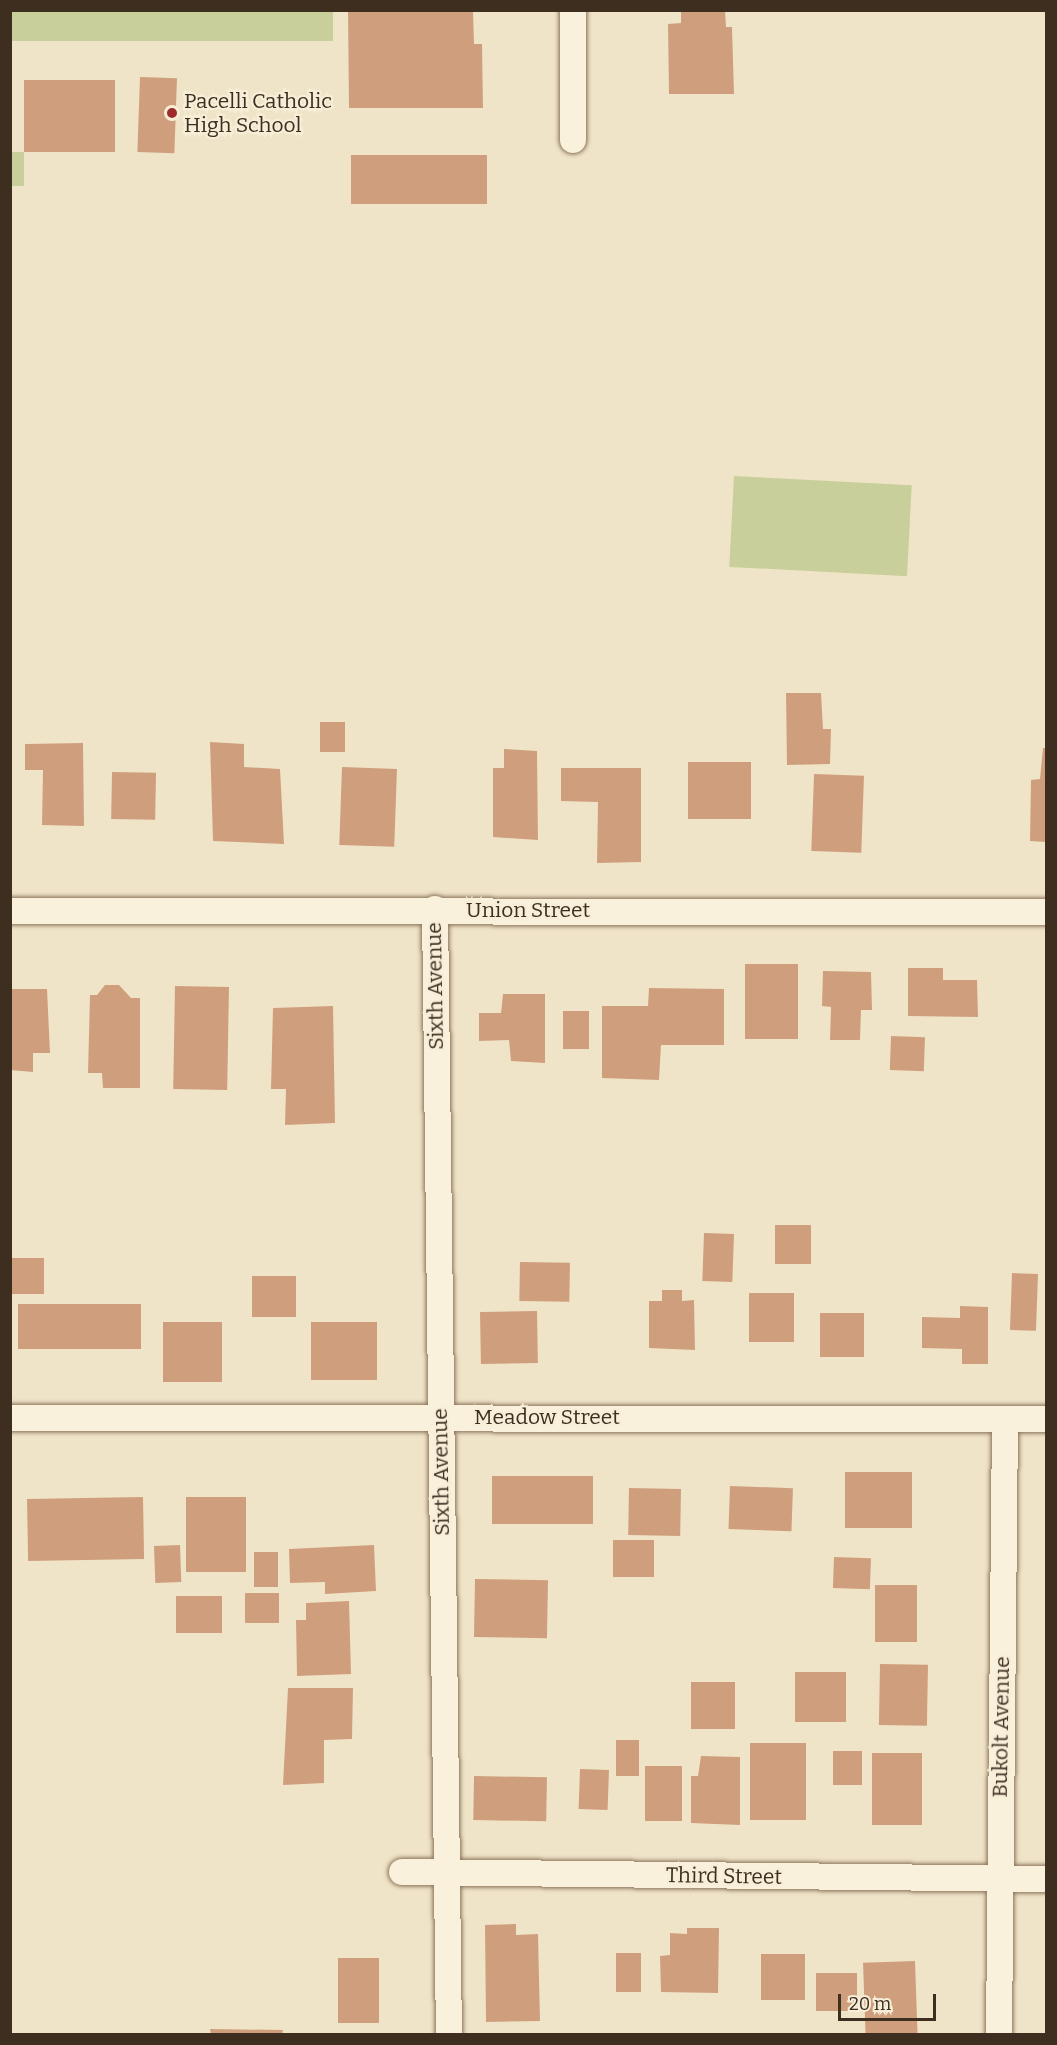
<!DOCTYPE html>
<html>
<head>
<meta charset="utf-8">
<style>
  body { margin:0 }
  #map { position:relative; width:1057px; height:2045px; overflow:hidden; background:#f0e4c8; font-family:Bitter,serif }
  div>[style] { position:absolute }
  .green>* { inset:0; background:#c9cf9b; transform-origin:0 0 }
  .building>* { inset:0; background:#cf9f7d; transform-origin:0 0 }
  .roads { filter:drop-shadow(0 0 2px #8d765c) drop-shadow(0 0 2px #8d765c) }
  .street>* { height:26px; margin:-13px; padding:0 13px; transform-origin:13px; border-radius:13px; background:#faf1dc }
  .dots>* { width:16px; height:16px; translate:-50% -50%; box-sizing:border-box; border:3px solid #f7eed8; border-radius:50% }
  span { translate:-50% -50%; white-space:nowrap; text-align:center; line-height:1.15; -webkit-text-stroke:4.5px #f7eed8; paint-order:stroke }
  .poi-label { font-size:21px; color:#3d2e20 }
  .left { translate:0 -50%; text-align:left }
  .street-label { font-size:21px; color:#3d2e20 }
  .frame { position:absolute; inset:0; border:12px solid #3d2e20; pointer-events:none }
  .scale { position:absolute; left:838px; top:1994px; width:98px; height:27px; box-sizing:border-box; border:3px solid #3d2e20; border-top:0; padding-left:8px; font-size:18px; line-height:21px; white-space:nowrap; color:#3d2e20; -webkit-text-stroke:4px #f7eed8; paint-order:stroke }
</style>
</head>
<body>
<div id="map">
  <div class="green">
    <div style="left:11px;top:10px;width:322px;height:31px"></div>
    <div style="left:10px;top:152px;width:14px;height:34px"></div>
    <div style="left:734px;top:476px;width:178px;height:91px;rotate:3deg"></div>
  </div>
  <div class="building">
    <div style="clip-path:polygon(348px 10px,473px 11px,474px 44px,482px 44px,483px 108px,349px 108px)"></div>
    <div style="clip-path:polygon(681px 10px,725px 10px,726px 27px,732px 27px,734px 94px,669px 94px,668px 24px,681px 23px)"></div>
    <div style="left:140px;top:77px;width:37px;height:75px;rotate:2deg"></div>
    <div style="left:24px;top:80px;width:91px;height:72px"></div>
    <div style="left:351px;top:155px;width:136px;height:49px"></div>
    <div style="clip-path:polygon(786px 693px,821px 693px,823px 729px,831px 729px,830px 764px,787px 765px)"></div>
    <div style="left:320px;top:722px;width:25px;height:30px"></div>
    <div style="clip-path:polygon(210px 742px,244px 744px,244px 767px,280px 769px,284px 844px,213px 841px)"></div>
    <div style="clip-path:polygon(83px 743px,84px 826px,42px 825px,43px 770px,25px 770px,25px 744px)"></div>
    <div style="clip-path:polygon(1043px 748px,1046px 748px,1046px 842px,1030px 841px,1031px 780px,1040px 779px)"></div>
    <div style="clip-path:polygon(504px 749px,537px 751px,538px 840px,493px 837px,493px 768px,504px 768px)"></div>
    <div style="left:688px;top:762px;width:63px;height:57px"></div>
    <div style="left:342px;top:767px;width:55px;height:78px;rotate:2deg"></div>
    <div style="clip-path:polygon(561px 768px,641px 768px,641px 862px,597px 863px,598px 802px,561px 801px)"></div>
    <div style="left:112px;top:772px;width:44px;height:47px;rotate:1deg"></div>
    <div style="left:814px;top:774px;width:50px;height:77px;rotate:2deg"></div>
    <div style="left:745px;top:964px;width:53px;height:75px"></div>
    <div style="clip-path:polygon(908px 968px,943px 968px,943px 980px,977px 980px,978px 1017px,908px 1016px)"></div>
    <div style="clip-path:polygon(823px 971px,871px 972px,872px 1010px,861px 1010px,860px 1040px,830px 1040px,831px 1007px,822px 1006px)"></div>
    <div style="clip-path:polygon(105px 985px,119px 985px,131px 998px,140px 998px,140px 1088px,103px 1088px,102px 1073px,88px 1073px,90px 995px,97px 995px)"></div>
    <div style="left:175px;top:986px;width:54px;height:103px;rotate:1deg"></div>
    <div style="clip-path:polygon(649px 988px,724px 989px,724px 1045px,661px 1045px,659px 1080px,602px 1078px,602px 1006px,648px 1006px)"></div>
    <div style="clip-path:polygon(10px 989px,47px 989px,50px 1053px,33px 1053px,33px 1072px,10px 1070px)"></div>
    <div style="clip-path:polygon(503px 994px,545px 994px,545px 1063px,511px 1061px,509px 1040px,479px 1041px,479px 1013px,501px 1013px)"></div>
    <div style="clip-path:polygon(333px 1006px,335px 1123px,285px 1125px,286px 1089px,271px 1089px,273px 1008px)"></div>
    <div style="left:563px;top:1011px;width:26px;height:38px"></div>
    <div style="left:891px;top:1036px;width:34px;height:34px;rotate:2deg"></div>
    <div style="left:775px;top:1225px;width:36px;height:39px"></div>
    <div style="left:704px;top:1233px;width:30px;height:48px;rotate:2deg"></div>
    <div style="left:10px;top:1258px;width:34px;height:36px"></div>
    <div style="left:520px;top:1262px;width:50px;height:39px;rotate:1deg"></div>
    <div style="left:1012px;top:1273px;width:26px;height:57px;rotate:2deg"></div>
    <div style="left:296px;top:1276px;width:41px;height:44px;rotate:90deg"></div>
    <div style="clip-path:polygon(662px 1290px,682px 1290px,682px 1301px,694px 1300px,695px 1350px,649px 1348px,649px 1301px,662px 1301px)"></div>
    <div style="left:749px;top:1293px;width:45px;height:49px"></div>
    <div style="left:18px;top:1304px;width:123px;height:45px"></div>
    <div style="clip-path:polygon(960px 1306px,988px 1307px,988px 1364px,962px 1364px,962px 1349px,922px 1348px,922px 1317px,960px 1318px)"></div>
    <div style="left:537px;top:1311px;width:52px;height:57px;rotate:89deg"></div>
    <div style="left:820px;top:1313px;width:44px;height:44px"></div>
    <div style="left:222px;top:1322px;width:60px;height:59px;rotate:90deg"></div>
    <div style="left:311px;top:1322px;width:66px;height:58px"></div>
    <div style="left:845px;top:1472px;width:67px;height:56px"></div>
    <div style="left:492px;top:1476px;width:101px;height:48px"></div>
    <div style="left:730px;top:1486px;width:63px;height:43px;rotate:2deg"></div>
    <div style="left:629px;top:1488px;width:52px;height:47px;rotate:1deg"></div>
    <div style="left:143px;top:1497px;width:62px;height:116px;rotate:89deg"></div>
    <div style="left:186px;top:1497px;width:60px;height:75px"></div>
    <div style="left:613px;top:1540px;width:41px;height:37px"></div>
    <div style="left:180px;top:1545px;width:37px;height:26px;rotate:88deg"></div>
    <div style="clip-path:polygon(374px 1545px,376px 1591px,325px 1594px,325px 1582px,290px 1583px,289px 1549px)"></div>
    <div style="left:254px;top:1552px;width:24px;height:35px"></div>
    <div style="left:834px;top:1557px;width:37px;height:31px;rotate:2deg"></div>
    <div style="left:475px;top:1579px;width:73px;height:58px;rotate:1deg"></div>
    <div style="left:917px;top:1585px;width:57px;height:42px;rotate:90deg"></div>
    <div style="left:245px;top:1593px;width:34px;height:30px"></div>
    <div style="left:176px;top:1596px;width:46px;height:37px"></div>
    <div style="clip-path:polygon(349px 1601px,351px 1674px,297px 1676px,296px 1620px,306px 1620px,306px 1603px)"></div>
    <div style="left:880px;top:1664px;width:48px;height:61px;rotate:1deg"></div>
    <div style="left:795px;top:1672px;width:51px;height:50px"></div>
    <div style="left:691px;top:1682px;width:44px;height:47px"></div>
    <div style="clip-path:polygon(288px 1688px,353px 1688px,352px 1739px,324px 1740px,324px 1783px,283px 1785px)"></div>
    <div style="left:616px;top:1740px;width:23px;height:36px"></div>
    <div style="left:750px;top:1743px;width:56px;height:77px"></div>
    <div style="left:833px;top:1751px;width:29px;height:34px"></div>
    <div style="left:872px;top:1753px;width:50px;height:72px"></div>
    <div style="clip-path:polygon(701px 1756px,740px 1757px,740px 1825px,691px 1823px,691px 1776px,698px 1776px)"></div>
    <div style="left:645px;top:1766px;width:37px;height:55px"></div>
    <div style="left:580px;top:1769px;width:29px;height:40px;rotate:2deg"></div>
    <div style="left:474px;top:1776px;width:73px;height:44px;rotate:1deg"></div>
    <div style="clip-path:polygon(516px 1924px,516px 1935px,538px 1934px,540px 2021px,486px 2022px,485px 1925px)"></div>
    <div style="clip-path:polygon(687px 1928px,719px 1928px,718px 1993px,661px 1992px,660px 1956px,670px 1955px,670px 1933px,687px 1934px)"></div>
    <div style="left:616px;top:1953px;width:25px;height:39px"></div>
    <div style="left:805px;top:1954px;width:46px;height:44px;rotate:90deg"></div>
    <div style="left:338px;top:1958px;width:41px;height:65px"></div>
    <div style="left:915px;top:1961px;width:73px;height:52px;rotate:88deg"></div>
    <div style="left:816px;top:1973px;width:41px;height:38px"></div>
    <div style="clip-path:polygon(210px 2029px,283px 2030px,282px 2034px,211px 2034px)"></div>
  </div>
  <div class="roads">
    <div class="street">
      <div style="left:573px;top:10px;width:130px;rotate:90deg"></div>
      <div style="left:435px;top:909px;width:1125px;rotate:89.29deg"></div>
      <div style="left:10px;top:911px;width:1036px;rotate:0.06deg"></div>
      <div style="left:10px;top:1418px;width:1036px;rotate:0.06deg"></div>
      <div style="left:402px;top:1872px;width:644px;rotate:0.62deg"></div>
      <div style="left:999px;top:2034px;width:615px;rotate:-89.44deg"></div>
    </div>
  </div>
  <div class="dots">
    <div style="left:172px;top:113px;background:#9e2a2b"></div>
  </div>
  <div class="poi-label">
    <span class="left" style="left:184px;top:113px">Pacelli Catholic<br>High School</span>
  </div>
  <div class="street-label">
    <span style="left:528px;top:910px">Union Street</span>
    <span style="left:435px;top:986px;rotate:-91deg">Sixth Avenue</span>
    <span style="left:547px;top:1417px">Meadow Street</span>
    <span style="left:441px;top:1472px;rotate:-91deg">Sixth Avenue</span>
    <span style="left:1001px;top:1727px;rotate:-89deg">Bukolt Avenue</span>
    <span style="left:724px;top:1876px;rotate:1deg">Third Street</span>
  </div>
  <div class="frame"></div>
  <div class="scale">20 m</div>
</div>
</body>
</html>
